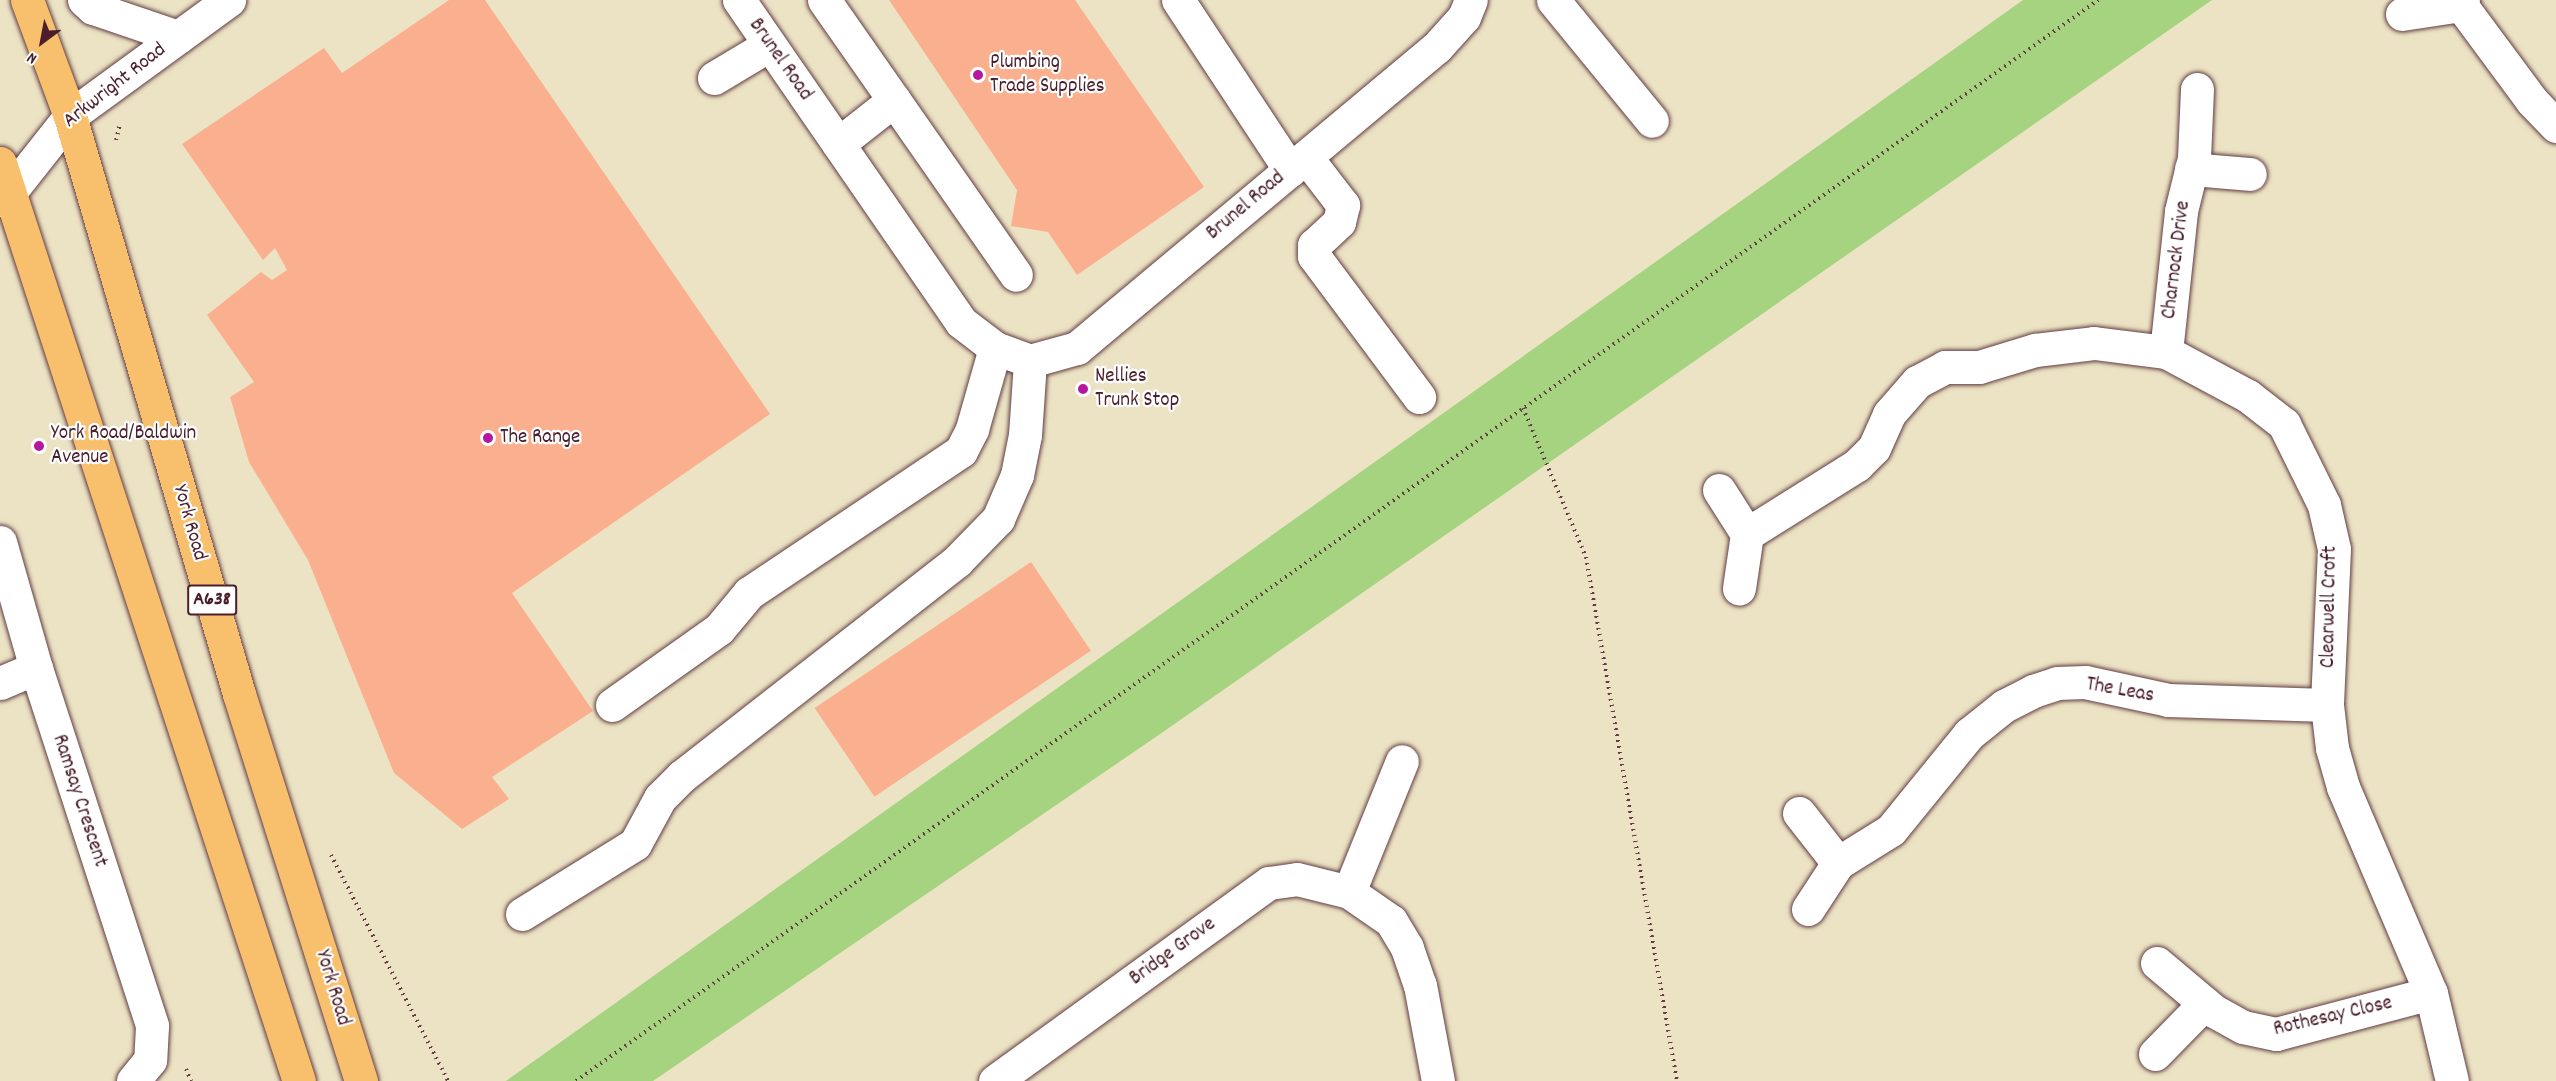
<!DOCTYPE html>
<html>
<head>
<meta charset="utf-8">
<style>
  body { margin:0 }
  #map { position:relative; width:2556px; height:1081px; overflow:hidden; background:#ece3c4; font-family:Dekko,sans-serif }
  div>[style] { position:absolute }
  .green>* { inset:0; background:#a6d380 }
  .building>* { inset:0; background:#fab08e; transform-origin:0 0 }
  .path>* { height:4px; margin-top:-2px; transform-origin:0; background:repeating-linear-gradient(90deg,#623c42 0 1.5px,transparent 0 6px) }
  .roads { filter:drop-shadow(0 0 2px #623c42) drop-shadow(0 0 2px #623c42) }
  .minor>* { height:33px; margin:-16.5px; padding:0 16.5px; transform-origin:16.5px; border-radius:16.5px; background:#fff }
  .highway>* { height:33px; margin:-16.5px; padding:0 16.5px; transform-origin:16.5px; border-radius:16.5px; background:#f8bf6c }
  .dots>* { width:16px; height:16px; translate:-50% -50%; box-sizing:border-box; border:3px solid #fff; border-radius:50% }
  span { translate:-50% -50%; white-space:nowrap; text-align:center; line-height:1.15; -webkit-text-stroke:4.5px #fff; paint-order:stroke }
  .shield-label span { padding:2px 4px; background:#fff; border:2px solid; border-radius:4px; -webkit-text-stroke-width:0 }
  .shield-label { font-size:20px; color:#4a1f2b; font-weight:700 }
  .street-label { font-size:21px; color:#4a1f2b }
  .poi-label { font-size:21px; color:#4a1f2b }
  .left { translate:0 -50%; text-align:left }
  .north { position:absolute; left:12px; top:12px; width:60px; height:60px; -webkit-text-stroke:4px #fff; paint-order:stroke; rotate:212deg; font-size:16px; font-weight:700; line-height:24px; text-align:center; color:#4a1f2b }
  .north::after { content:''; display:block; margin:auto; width:21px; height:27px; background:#4a1f2b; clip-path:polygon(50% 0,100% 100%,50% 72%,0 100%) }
</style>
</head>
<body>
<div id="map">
  <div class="green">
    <div style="clip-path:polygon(2023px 0,2212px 0,1163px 732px,653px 1081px,506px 1081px)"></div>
  </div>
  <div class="building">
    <div style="clip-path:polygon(449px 0,485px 0,770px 414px,512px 593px,593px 711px,492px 777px,509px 799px,462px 829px,394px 773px,308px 560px,249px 462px,230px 397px,254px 382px,207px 315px,261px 272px,272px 280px,287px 270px,275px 248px,263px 260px,182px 144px,324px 48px,342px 73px)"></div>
    <div style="clip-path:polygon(889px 0,1075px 0,1204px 187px,1077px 275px,1048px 232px,1011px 226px,1017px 190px)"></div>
    <div style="left:1031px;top:562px;width:107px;height:261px;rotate:56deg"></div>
  </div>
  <div class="path">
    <div style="left:116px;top:140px;width:16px;rotate:-76deg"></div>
    <div style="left:1523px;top:408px;width:162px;rotate:67.1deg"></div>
    <div style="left:1586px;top:557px;width:532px;rotate:80.15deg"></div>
    <div style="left:331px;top:855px;width:254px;rotate:62.6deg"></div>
    <div style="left:186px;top:1069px;width:13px;rotate:67deg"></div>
    <div style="left:576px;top:1081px;width:1867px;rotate:-35.38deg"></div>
  </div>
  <div class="roads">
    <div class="minor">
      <div style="left:84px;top:0;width:12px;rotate:42deg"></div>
      <div style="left:93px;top:8px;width:90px;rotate:18.8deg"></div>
      <div style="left:739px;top:0;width:391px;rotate:55.4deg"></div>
      <div style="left:961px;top:322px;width:43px;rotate:37.4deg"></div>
      <div style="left:995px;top:348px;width:37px;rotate:20deg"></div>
      <div style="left:1030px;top:361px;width:49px;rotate:-15.5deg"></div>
      <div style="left:1077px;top:348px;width:469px;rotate:-39.9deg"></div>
      <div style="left:1437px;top:47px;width:40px;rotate:-48deg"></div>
      <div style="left:1464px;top:17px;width:18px;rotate:-68deg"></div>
      <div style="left:824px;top:0;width:122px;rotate:55deg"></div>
      <div style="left:894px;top:100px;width:71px;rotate:141.8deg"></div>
      <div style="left:1178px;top:0;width:204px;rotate:56.6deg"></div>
      <div style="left:1553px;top:0;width:156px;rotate:50.7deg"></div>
      <div style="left:2461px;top:5px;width:119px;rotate:53.5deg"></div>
      <div style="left:2532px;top:101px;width:35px;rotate:46deg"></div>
      <div style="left:2402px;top:14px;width:60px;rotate:-8.7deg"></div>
      <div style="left:2461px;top:5px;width:5px;rotate:-68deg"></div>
      <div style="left:714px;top:78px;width:64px;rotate:-31deg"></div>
      <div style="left:894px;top:100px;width:213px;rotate:55.1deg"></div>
      <div style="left:1306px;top:157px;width:61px;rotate:52.4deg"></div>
      <div style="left:1343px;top:205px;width:17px;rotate:103deg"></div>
      <div style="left:1339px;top:222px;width:34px;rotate:137deg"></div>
      <div style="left:1314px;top:245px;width:11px;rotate:90deg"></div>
      <div style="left:1314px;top:256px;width:176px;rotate:53.3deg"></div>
      <div style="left:2191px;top:169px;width:59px;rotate:4.8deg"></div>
      <div style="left:0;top:200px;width:13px;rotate:-39deg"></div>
      <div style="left:10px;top:192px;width:97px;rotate:-51.7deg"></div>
      <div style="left:70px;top:116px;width:197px;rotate:-36.1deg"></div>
      <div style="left:2166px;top:352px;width:142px;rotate:-83.9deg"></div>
      <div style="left:2181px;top:211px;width:55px;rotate:-76.2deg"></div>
      <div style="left:2194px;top:158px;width:69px;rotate:-87.5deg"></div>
      <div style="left:1719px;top:490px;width:52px;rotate:57.5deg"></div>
      <div style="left:1747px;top:534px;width:55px;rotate:98.4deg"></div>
      <div style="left:1747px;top:534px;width:130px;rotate:-32.1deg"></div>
      <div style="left:1857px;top:465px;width:24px;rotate:-45deg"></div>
      <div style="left:1874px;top:448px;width:37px;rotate:-66deg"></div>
      <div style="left:1889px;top:414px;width:43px;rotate:-48.8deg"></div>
      <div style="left:1917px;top:382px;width:32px;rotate:-28deg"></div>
      <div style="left:1945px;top:367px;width:34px"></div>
      <div style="left:1979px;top:367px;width:59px;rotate:-16.9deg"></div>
      <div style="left:2035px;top:350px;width:59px;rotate:-6.8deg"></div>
      <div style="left:2094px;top:343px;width:73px;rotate:7.1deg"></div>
      <div style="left:2166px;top:352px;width:93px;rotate:28.2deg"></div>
      <div style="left:2248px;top:396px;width:46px;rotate:37.9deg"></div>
      <div style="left:2284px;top:424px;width:90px;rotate:63.7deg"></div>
      <div style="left:2324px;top:505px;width:45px;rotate:77.2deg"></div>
      <div style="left:2334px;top:549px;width:156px;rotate:92.6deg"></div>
      <div style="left:2327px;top:705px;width:43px;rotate:83.4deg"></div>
      <div style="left:2332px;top:748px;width:41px;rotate:74.2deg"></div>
      <div style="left:2343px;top:787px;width:224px;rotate:66.9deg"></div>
      <div style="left:2431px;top:993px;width:90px;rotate:76.6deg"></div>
      <div style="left:0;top:542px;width:131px;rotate:74.1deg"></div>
      <div style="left:36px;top:668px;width:376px;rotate:72deg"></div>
      <div style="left:152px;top:1026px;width:34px;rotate:93deg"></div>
      <div style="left:150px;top:1060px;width:27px;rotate:129deg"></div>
      <div style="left:0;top:683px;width:39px;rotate:-23deg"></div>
      <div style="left:612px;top:705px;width:131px;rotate:-35.4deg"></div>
      <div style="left:719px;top:629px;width:47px;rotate:-50.2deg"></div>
      <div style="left:749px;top:593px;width:255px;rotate:-33.8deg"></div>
      <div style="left:961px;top:451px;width:25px;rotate:-63deg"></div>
      <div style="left:972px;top:429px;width:84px;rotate:-74.1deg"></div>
      <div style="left:1799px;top:813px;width:63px;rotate:52deg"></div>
      <div style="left:1349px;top:892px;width:141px;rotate:-68deg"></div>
      <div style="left:1808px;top:909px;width:55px;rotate:-56.9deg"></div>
      <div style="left:1838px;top:863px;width:62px;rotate:-31.9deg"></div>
      <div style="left:1891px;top:830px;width:124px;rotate:-50.9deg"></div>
      <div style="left:1969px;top:734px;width:45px;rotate:-38.7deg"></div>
      <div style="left:2004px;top:706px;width:33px;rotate:-27deg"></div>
      <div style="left:2033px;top:691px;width:25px;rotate:-18deg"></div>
      <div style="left:2057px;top:683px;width:28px;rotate:-2deg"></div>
      <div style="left:2085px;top:682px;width:85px;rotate:12.2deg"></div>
      <div style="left:2168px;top:700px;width:159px;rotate:1.8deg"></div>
      <div style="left:522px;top:914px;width:133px;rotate:-31.8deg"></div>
      <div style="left:635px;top:844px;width:52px;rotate:-61.5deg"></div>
      <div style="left:660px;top:798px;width:31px;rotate:-45deg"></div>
      <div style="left:682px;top:776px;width:349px;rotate:-38deg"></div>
      <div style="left:957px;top:561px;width:59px;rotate:-45.7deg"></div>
      <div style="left:998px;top:519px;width:48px;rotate:-66.6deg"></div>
      <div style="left:1017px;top:475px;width:41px;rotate:-78.7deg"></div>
      <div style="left:1025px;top:435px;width:74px;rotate:-86.1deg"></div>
      <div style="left:2157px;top:963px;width:75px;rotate:40.1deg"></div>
      <div style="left:2214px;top:1011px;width:33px;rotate:29deg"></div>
      <div style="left:2243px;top:1027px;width:34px;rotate:12deg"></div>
      <div style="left:2276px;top:1034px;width:160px;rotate:-14.8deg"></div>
      <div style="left:2155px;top:1054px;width:71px;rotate:-45.6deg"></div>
      <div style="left:995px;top:1081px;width:338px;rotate:-35.9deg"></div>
      <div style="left:1269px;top:883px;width:28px;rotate:-8deg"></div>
      <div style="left:1297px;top:879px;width:54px;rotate:14deg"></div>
      <div style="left:1349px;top:892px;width:51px;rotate:34.6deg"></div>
      <div style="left:1391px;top:921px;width:31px;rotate:59deg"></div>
      <div style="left:1407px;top:948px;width:39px;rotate:71deg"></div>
      <div style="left:1420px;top:985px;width:98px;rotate:79.4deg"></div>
    </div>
    <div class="highway">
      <div style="left:27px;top:0;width:124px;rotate:69.7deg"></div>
      <div style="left:70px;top:116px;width:602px;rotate:73.7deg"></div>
      <div style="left:239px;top:694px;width:406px;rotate:72.5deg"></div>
      <div style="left:0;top:163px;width:965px;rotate:71.96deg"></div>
    </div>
  </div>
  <div class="dots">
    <div style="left:978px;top:75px;background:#b5179e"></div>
    <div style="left:1083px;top:389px;background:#b5179e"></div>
    <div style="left:488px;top:438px;background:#b5179e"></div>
    <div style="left:39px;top:446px;background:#b5179e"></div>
  </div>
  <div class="shield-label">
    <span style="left:212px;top:600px">A638</span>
  </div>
  <div class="street-label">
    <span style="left:780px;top:60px;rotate:55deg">Brunel Road</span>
    <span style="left:115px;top:86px;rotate:-38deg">Arkwright Road</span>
    <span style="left:1246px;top:206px;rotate:-40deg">Brunel Road</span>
    <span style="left:2177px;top:260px;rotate:-83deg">Charnock Drive</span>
    <span style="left:189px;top:523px;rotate:74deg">York Road</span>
    <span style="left:2330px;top:607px;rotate:-89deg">Clearwell Croft</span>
    <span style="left:2120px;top:691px;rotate:10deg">The Leas</span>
    <span style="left:79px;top:801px;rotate:72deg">Ramsay Crescent</span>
    <span style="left:1173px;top:952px;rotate:-36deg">Bridge Grove</span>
    <span style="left:332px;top:988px;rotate:73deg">York Road</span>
    <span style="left:2333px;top:1017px;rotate:-13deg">Rothesay Close</span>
  </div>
  <div class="poi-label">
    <span class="left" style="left:990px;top:75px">Plumbing<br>Trade Supplies</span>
    <span class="left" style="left:1095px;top:389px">Nellies<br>Trunk Stop</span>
    <span class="left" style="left:51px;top:446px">York Road/Baldwin<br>Avenue</span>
    <span class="left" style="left:500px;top:438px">The Range</span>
  </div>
  <div class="north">N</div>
</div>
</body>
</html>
